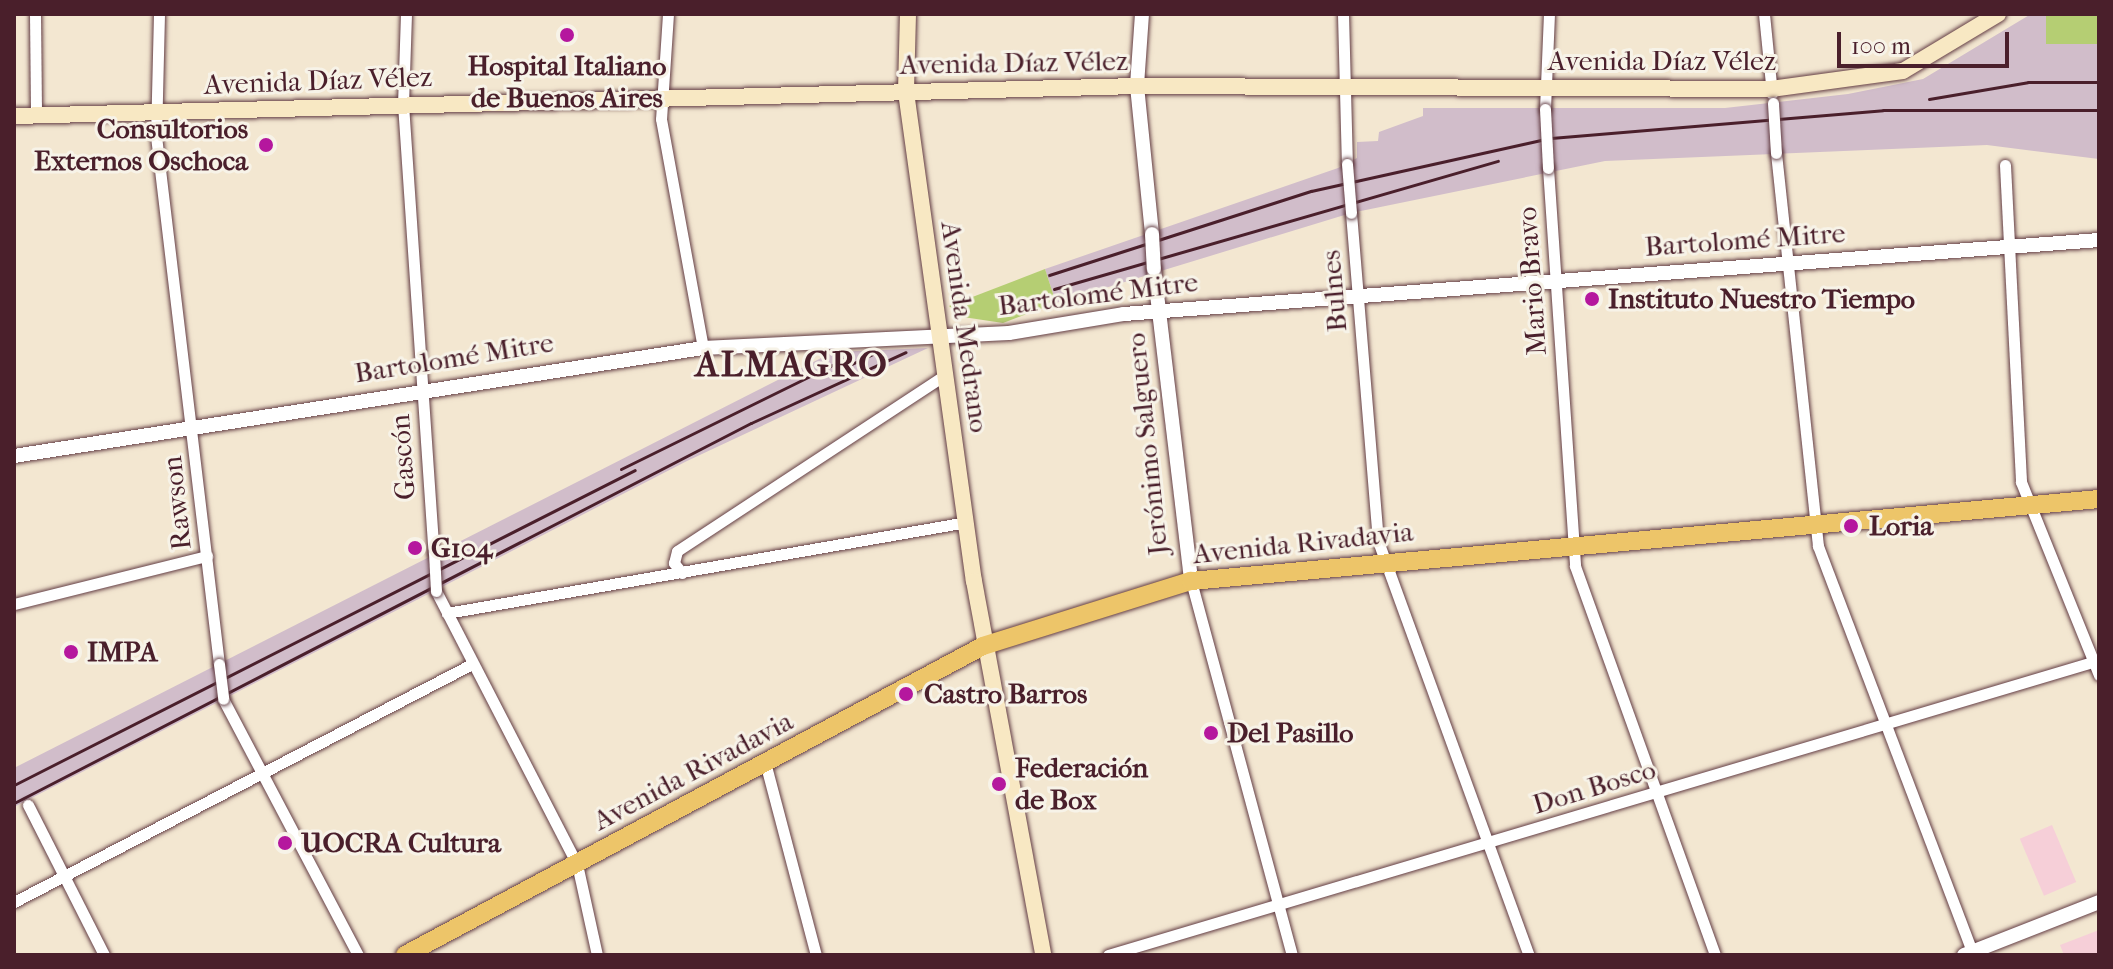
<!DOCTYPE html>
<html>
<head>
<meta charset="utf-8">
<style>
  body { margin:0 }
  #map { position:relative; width:2113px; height:969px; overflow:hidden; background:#f3e7d1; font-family:"IM FELL French Canon",serif }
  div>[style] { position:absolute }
  .built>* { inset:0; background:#f6cfd8; transform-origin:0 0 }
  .industrial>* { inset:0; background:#d1bdca }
  .green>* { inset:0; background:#b5ce73; transform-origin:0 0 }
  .roads { filter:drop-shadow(0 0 2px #633d44) drop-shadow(0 0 2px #633d44) }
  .minor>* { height:11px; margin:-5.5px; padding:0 5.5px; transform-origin:5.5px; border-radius:5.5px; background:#fff }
  .tertiary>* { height:14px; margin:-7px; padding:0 7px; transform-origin:7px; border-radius:7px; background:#fff }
  .secondary>* { height:16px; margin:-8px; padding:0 8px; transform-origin:8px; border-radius:8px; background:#f8e8c3 }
  .primary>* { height:18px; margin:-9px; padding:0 9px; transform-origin:9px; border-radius:9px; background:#edc569 }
  .rail>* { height:3px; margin:-1.5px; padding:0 1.5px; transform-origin:1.5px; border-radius:1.5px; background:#4a1f2b }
  .bridges { filter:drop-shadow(0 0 2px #633d44) drop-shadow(0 0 2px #633d44) }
  .minor-bridge>* { height:11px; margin:-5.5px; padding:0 5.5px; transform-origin:5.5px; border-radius:5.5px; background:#fff }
  .tertiary-bridge>* { height:14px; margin:-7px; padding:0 7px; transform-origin:7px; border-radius:7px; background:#fff }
  .dots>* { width:22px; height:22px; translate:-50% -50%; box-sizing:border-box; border:4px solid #f7f3e8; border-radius:50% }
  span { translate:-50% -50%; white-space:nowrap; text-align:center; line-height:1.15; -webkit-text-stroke:6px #f7f3e8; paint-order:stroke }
  .street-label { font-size:28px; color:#4a1f2b }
  .poi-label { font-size:28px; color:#4a1f2b; font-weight:700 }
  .right { translate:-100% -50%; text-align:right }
  .left { translate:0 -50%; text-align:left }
  .district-label { font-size:36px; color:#4a1f2b; font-weight:700; letter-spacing:2px }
  .frame { position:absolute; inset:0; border:16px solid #4a1f2b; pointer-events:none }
  .scale { position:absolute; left:1837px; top:32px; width:172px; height:36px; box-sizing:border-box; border:4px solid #4a1f2b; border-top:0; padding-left:10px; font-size:24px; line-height:28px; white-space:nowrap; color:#4a1f2b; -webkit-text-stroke:6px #f7f3e8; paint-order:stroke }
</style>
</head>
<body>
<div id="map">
  <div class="built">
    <div style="left:2052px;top:825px;width:62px;height:35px;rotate:67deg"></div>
    <div style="clip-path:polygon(2099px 930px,2099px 955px,2064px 955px,2060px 945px)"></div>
  </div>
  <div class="industrial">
    <div style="clip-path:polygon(2031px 14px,2046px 14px,2048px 44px,2099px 42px,2099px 159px,1987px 145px,1605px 161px,1351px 213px,1056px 303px,1045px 269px,1338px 168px,1357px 158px,1357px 142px,1378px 141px,1379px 132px,1423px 116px,1423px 108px,1725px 108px,1848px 94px,1923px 79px)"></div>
    <div style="clip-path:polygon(928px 348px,687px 461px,14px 807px,14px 768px,833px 352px)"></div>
  </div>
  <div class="green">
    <div style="left:2046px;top:14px;width:53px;height:30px"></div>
    <div style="clip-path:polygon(1045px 269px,1056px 303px,1003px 323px,963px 317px,949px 306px)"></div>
  </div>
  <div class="roads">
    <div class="minor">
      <div style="left:35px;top:14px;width:102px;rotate:89.4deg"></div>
      <div style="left:159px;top:14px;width:122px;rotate:91.4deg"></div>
      <div style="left:156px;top:136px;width:532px;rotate:83.2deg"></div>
      <div style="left:406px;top:14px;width:90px;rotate:91.9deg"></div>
      <div style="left:403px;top:104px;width:450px;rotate:86.1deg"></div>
      <div style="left:668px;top:14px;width:105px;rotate:93.8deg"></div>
      <div style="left:661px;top:119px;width:233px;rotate:79.6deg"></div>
      <div style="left:1343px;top:14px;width:150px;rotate:88.5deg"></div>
      <div style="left:1764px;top:14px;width:80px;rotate:84.3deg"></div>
      <div style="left:1545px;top:109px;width:95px;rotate:-87.6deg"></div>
      <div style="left:1776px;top:153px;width:395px;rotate:83.9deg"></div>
      <div style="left:1818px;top:546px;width:437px;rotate:69.2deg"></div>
      <div style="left:2005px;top:165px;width:317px;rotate:87.1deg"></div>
      <div style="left:2021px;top:482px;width:208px;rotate:68deg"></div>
      <div style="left:1548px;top:168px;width:399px;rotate:86.1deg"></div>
      <div style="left:1575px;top:566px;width:413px;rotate:70.2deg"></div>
      <div style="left:1351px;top:213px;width:329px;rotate:85.3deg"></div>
      <div style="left:1378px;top:541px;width:441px;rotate:70deg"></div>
      <div style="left:682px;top:573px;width:13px;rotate:-129deg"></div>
      <div style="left:674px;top:563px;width:12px;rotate:-76deg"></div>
      <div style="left:677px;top:551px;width:321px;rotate:-33.3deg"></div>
      <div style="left:1191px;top:581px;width:387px;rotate:74.9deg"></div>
      <div style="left:436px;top:591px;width:307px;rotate:62.7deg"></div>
      <div style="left:577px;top:864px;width:93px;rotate:77.6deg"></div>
      <div style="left:14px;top:604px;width:199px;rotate:-14deg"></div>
      <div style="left:447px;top:613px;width:528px;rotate:-9.93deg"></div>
      <div style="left:223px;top:699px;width:289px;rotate:62.2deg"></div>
      <div style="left:766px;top:766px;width:196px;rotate:75.2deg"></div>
      <div style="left:28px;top:805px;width:168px;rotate:63.1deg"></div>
      <div style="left:14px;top:902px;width:516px;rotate:-27.46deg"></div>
      <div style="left:1108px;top:955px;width:1028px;rotate:-16.57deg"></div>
    </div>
    <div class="tertiary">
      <div style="left:1142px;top:14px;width:72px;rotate:94deg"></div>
      <div style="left:1137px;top:86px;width:149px;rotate:84.2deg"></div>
      <div style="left:1154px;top:269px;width:314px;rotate:83.2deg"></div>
      <div style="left:14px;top:456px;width:697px;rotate:-8.91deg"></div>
      <div style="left:703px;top:348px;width:306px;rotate:-2.8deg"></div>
      <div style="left:1009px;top:333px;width:117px;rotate:-9.4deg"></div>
      <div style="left:1124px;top:314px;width:978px;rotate:-4.34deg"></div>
      <div style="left:1964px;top:955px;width:145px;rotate:-21.4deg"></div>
    </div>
    <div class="secondary">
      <div style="left:908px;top:14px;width:78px;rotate:91.5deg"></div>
      <div style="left:906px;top:92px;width:494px;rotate:82.1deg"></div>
      <div style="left:974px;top:581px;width:380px;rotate:79.5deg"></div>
      <div style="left:14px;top:116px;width:1123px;rotate:-1.53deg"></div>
      <div style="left:1137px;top:86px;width:634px;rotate:0.27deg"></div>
      <div style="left:1771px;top:89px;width:133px;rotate:-7.8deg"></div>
      <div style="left:1903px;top:71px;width:111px;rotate:-31deg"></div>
    </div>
    <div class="primary">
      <div style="left:405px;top:955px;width:655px;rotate:-28.13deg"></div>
      <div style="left:983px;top:646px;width:218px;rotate:-17.4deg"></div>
      <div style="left:1191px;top:581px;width:912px;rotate:-5.16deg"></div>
    </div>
  </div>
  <div class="rail">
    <div style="left:1929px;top:99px;width:100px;rotate:-9.7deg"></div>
    <div style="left:2028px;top:82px;width:71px"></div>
    <div style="left:1049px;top:275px;width:275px;rotate:-17.8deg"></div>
    <div style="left:1311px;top:191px;width:246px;rotate:-12.5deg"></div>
    <div style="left:1551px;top:138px;width:333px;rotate:-4.8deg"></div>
    <div style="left:1883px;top:110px;width:216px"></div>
    <div style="left:1054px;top:289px;width:462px;rotate:-16.1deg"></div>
    <div style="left:839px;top:370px;width:44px;rotate:-25.4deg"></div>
    <div style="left:621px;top:469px;width:252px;rotate:-26.2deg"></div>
    <div style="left:14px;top:785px;width:696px;rotate:-26.9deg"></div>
    <div style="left:14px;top:803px;width:829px;rotate:-27.28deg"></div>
    <div style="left:751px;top:423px;width:170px;rotate:-24.6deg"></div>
  </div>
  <div class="bridges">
    <div class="minor-bridge">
      <div style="left:1773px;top:103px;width:50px;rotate:86.6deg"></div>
      <div style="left:1545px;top:109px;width:59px;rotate:87.1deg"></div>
      <div style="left:1347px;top:164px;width:49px;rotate:85.3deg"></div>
      <div style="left:434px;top:553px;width:38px;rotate:87deg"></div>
      <div style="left:219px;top:664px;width:35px;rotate:83deg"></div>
    </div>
    <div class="tertiary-bridge">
      <div style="left:1152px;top:234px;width:35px;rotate:87deg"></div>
    </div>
  </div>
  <div class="dots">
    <div style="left:567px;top:35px;background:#b5179e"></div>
    <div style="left:266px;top:145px;background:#b5179e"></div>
    <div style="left:1592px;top:299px;background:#b5179e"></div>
    <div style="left:1851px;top:526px;background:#b5179e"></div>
    <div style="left:415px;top:548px;background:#b5179e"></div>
    <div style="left:71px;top:652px;background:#b5179e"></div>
    <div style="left:906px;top:694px;background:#b5179e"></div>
    <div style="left:1211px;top:733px;background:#b5179e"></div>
    <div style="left:999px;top:784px;background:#b5179e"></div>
    <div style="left:285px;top:843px;background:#b5179e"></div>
  </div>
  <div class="street-label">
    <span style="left:1662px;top:61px">Avenida Díaz Vélez</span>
    <span style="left:1014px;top:63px;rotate:-1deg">Avenida Díaz Vélez</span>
    <span style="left:318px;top:81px;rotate:-2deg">Avenida Díaz Vélez</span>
    <span style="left:1745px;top:240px;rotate:-4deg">Bartolomé Mitre</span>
    <span style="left:1532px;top:281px;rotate:-94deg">Mario Bravo</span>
    <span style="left:1334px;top:291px;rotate:-95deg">Bulnes</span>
    <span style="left:1098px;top:294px;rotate:-7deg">Bartolomé Mitre</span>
    <span style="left:965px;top:327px;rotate:82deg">Avenida Medrano</span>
    <span style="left:454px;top:358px;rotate:-9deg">Bartolomé Mitre</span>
    <span style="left:1147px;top:444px;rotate:-96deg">Jerónimo Salguero</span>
    <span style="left:403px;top:457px;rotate:-94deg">Gascón</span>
    <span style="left:177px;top:503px;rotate:-96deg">Rawson</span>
    <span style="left:1303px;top:543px;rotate:-6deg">Avenida Rivadavia</span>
    <span style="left:693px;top:771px;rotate:-28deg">Avenida Rivadavia</span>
    <span style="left:1594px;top:787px;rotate:-17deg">Don Bosco</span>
  </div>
  <div class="poi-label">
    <span style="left:567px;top:82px">Hospital Italiano<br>de Buenos Aires</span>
    <span class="right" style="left:248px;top:145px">Consultorios<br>Externos Oschoca</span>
    <span class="left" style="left:1608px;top:299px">Instituto Nuestro Tiempo</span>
    <span class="left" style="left:1869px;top:526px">Loria</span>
    <span class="left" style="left:431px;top:548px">G104</span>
    <span class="left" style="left:87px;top:652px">IMPA</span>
    <span class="left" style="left:924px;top:694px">Castro Barros</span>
    <span class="left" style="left:1227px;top:733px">Del Pasillo</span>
    <span class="left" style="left:1015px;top:784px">Federación<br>de Box</span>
    <span class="left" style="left:301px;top:843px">UOCRA Cultura</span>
  </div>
  <div class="district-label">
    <span style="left:792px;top:365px">ALMAGRO</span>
  </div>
  <div class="frame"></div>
  <div class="scale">100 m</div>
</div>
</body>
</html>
